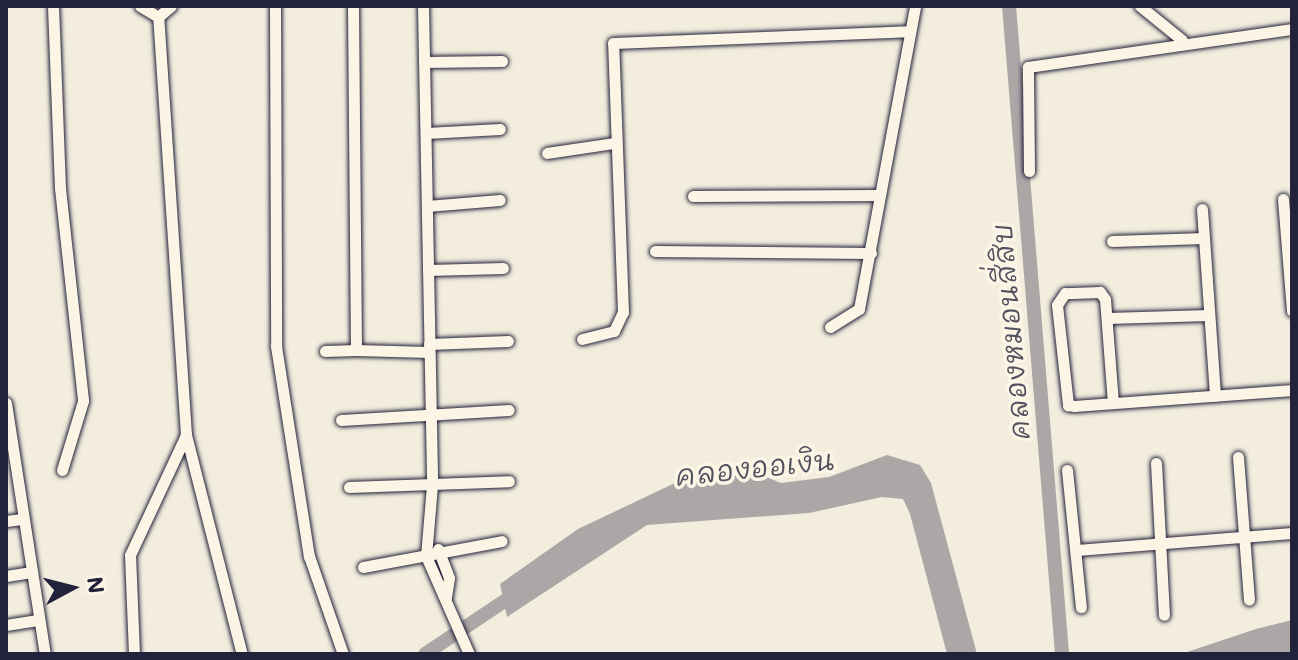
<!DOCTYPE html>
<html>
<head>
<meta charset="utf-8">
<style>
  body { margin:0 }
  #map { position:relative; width:1298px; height:660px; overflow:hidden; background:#f3edde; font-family:Mali,"Playpen Sans Thai",sans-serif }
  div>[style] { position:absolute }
  .water>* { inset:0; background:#aca7a6 }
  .canal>* { height:14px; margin:-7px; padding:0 7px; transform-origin:7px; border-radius:7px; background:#aca7a6 }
  .roads { filter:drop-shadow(0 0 2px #22223b) drop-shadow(0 0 2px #22223b) }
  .street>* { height:11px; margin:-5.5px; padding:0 5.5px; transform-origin:5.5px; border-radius:5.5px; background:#fcf5e5 }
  span { translate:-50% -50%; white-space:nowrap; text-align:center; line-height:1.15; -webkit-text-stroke:7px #fcf5e5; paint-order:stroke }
  .water-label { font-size:28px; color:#525160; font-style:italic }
  .frame { position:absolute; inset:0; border:8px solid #22223b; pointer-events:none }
  .north { position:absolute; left:32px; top:548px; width:80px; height:80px; -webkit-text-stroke:6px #fcf5e5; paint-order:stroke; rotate:83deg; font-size:22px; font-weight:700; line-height:32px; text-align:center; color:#22223b }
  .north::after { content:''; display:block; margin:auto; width:28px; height:36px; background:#22223b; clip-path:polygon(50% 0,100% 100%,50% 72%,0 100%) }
</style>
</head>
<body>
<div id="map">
  <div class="water">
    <div style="clip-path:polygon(887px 455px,920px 465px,931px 483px,977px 654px,947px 654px,910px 514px,903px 499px,882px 497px,809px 513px,647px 525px,507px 617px,500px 584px,578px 529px,698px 472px,747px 469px,781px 483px,829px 477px)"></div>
    <div style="clip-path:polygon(1292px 620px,1292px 654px,1181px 654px,1256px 629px)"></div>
  </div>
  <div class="canal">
    <div style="left:1009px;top:6px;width:650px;rotate:85.32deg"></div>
    <div style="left:425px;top:654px;width:112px;rotate:-33.7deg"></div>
  </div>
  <div class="roads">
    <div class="street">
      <div style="left:53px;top:6px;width:182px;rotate:87.8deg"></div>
      <div style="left:60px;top:188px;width:214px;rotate:83.8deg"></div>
      <div style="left:83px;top:401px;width:72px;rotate:106.9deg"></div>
      <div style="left:140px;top:6px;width:21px;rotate:31deg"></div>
      <div style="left:158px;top:17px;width:17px;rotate:-40deg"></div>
      <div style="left:275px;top:6px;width:340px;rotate:89.8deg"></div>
      <div style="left:276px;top:346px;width:213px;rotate:81.1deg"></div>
      <div style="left:309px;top:556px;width:104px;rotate:70.9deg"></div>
      <div style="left:353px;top:6px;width:344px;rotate:89.5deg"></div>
      <div style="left:356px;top:350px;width:73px;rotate:1.6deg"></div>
      <div style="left:423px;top:6px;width:479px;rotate:88.9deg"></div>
      <div style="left:432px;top:485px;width:71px;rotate:94.8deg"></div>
      <div style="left:426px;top:556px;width:107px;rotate:66.3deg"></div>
      <div style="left:1140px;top:6px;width:54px;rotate:39deg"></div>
      <div style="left:424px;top:62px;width:78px;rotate:-0.7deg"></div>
      <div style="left:426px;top:133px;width:74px;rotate:-3.1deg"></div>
      <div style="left:547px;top:153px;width:68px;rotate:-8.5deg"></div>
      <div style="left:1029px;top:171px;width:104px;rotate:-90.6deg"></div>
      <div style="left:1028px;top:67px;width:267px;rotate:-8.2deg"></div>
      <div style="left:693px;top:196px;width:187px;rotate:-0.3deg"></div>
      <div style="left:1283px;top:199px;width:112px;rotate:85.4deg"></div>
      <div style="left:427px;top:206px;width:73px;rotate:-4.7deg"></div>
      <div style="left:1202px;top:209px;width:187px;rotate:86deg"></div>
      <div style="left:1112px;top:241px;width:92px;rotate:-1.9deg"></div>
      <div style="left:655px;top:251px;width:216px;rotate:0.5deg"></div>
      <div style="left:428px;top:270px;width:75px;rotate:-1.5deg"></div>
      <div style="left:1107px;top:318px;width:102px;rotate:-1.7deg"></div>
      <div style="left:830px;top:327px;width:34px;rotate:-32deg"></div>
      <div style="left:859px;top:309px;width:308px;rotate:-79.5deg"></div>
      <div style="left:582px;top:339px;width:33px;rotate:-14deg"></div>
      <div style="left:614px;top:331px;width:21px;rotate:-65deg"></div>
      <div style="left:623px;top:312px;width:269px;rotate:-92.1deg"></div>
      <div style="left:613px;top:43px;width:296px;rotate:-2.3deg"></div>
      <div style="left:429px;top:344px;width:79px;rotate:-2.2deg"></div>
      <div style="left:325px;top:351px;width:31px;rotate:-2deg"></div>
      <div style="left:6px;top:403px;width:254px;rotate:81.2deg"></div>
      <div style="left:1113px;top:403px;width:104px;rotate:-94.4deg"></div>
      <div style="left:1105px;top:299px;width:9px;rotate:-126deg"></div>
      <div style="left:1100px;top:292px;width:35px;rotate:178deg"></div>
      <div style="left:1065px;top:293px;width:14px;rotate:124deg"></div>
      <div style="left:1057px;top:305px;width:101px;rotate:83.7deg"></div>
      <div style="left:1068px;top:405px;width:6px;rotate:9deg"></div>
      <div style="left:1074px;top:406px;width:219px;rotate:-4.2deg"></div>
      <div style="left:341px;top:420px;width:168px;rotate:-3.4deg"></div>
      <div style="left:186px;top:435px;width:226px;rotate:75.7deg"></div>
      <div style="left:1238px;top:457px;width:143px;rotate:85.6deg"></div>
      <div style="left:1156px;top:463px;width:152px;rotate:87deg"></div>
      <div style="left:1067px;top:470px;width:138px;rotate:84.2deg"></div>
      <div style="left:349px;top:487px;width:160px;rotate:-2.1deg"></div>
      <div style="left:6px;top:521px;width:16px;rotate:-7deg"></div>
      <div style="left:438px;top:549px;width:31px;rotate:69deg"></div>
      <div style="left:449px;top:578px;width:20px;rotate:99deg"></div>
      <div style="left:1076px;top:550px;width:217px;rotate:-4.5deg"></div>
      <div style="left:363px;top:567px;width:141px;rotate:-10.6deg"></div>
      <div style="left:6px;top:576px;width:24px;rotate:-9deg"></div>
      <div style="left:6px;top:625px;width:32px;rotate:-9deg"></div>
      <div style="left:134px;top:654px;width:99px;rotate:-92.3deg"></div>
      <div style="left:130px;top:555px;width:132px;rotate:-65deg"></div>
      <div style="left:186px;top:435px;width:419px;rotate:-93.8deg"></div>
    </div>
  </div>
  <div class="water-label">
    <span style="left:1010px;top:332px;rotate:-95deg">คลองหมอนสี่สิบ</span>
    <span style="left:755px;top:467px;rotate:-6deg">คลองออเงิน</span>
  </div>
  <div class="frame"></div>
  <div class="north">N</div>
</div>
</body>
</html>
